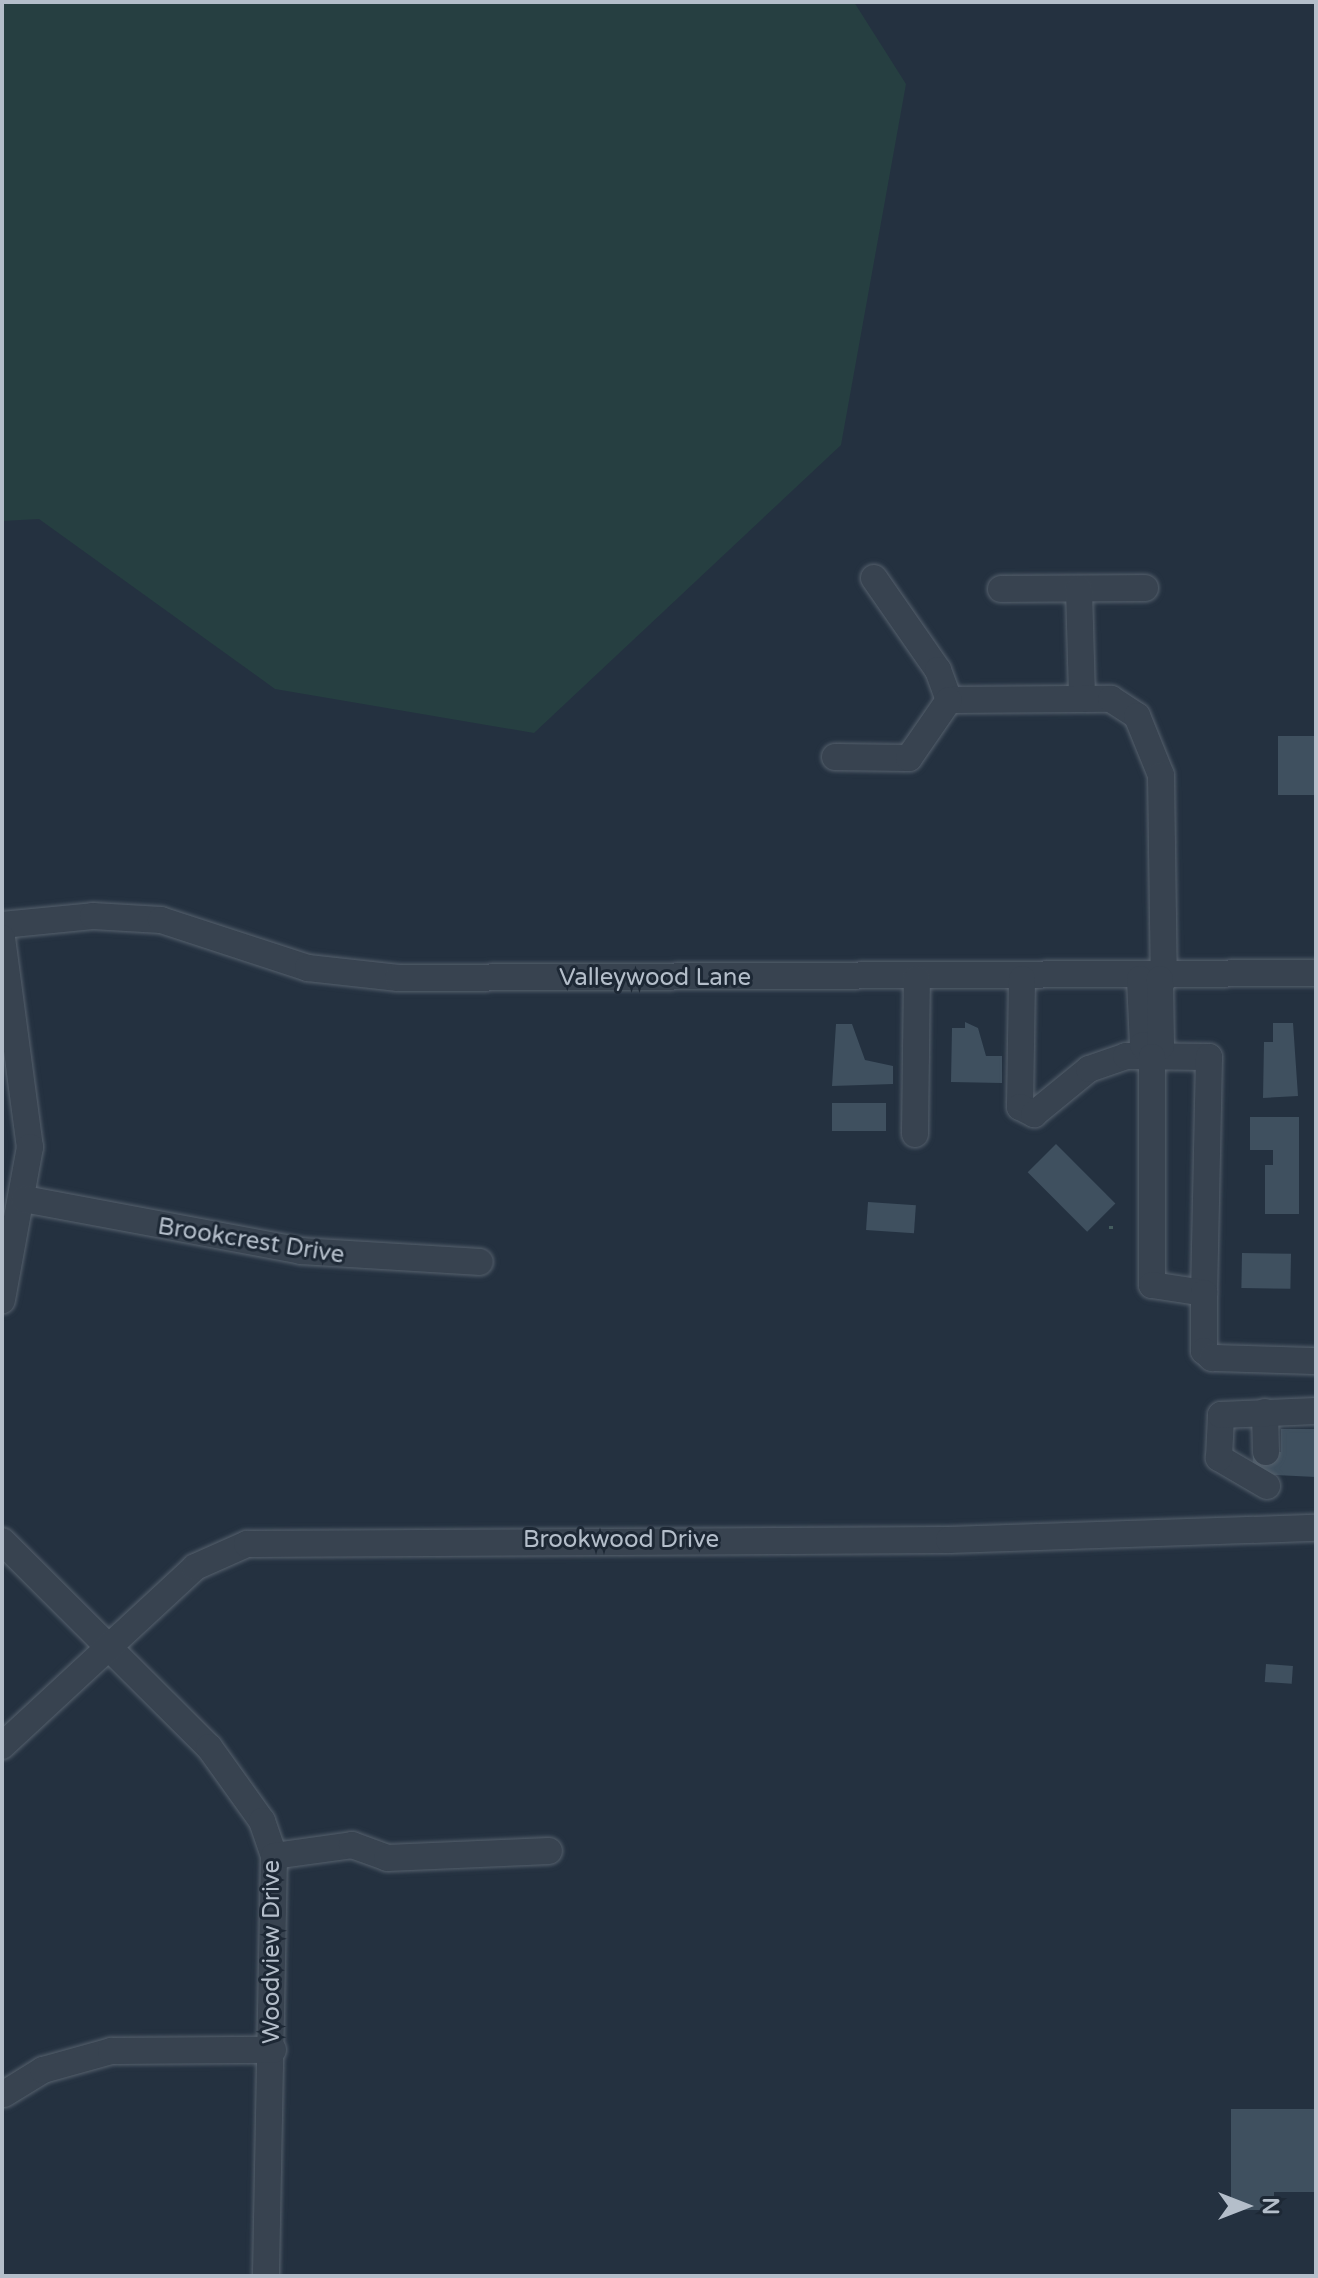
<!DOCTYPE html>
<html>
<head>
<meta charset="utf-8">
<style>
  body { margin:0 }
  #map { position:relative; width:1318px; height:2278px; overflow:hidden; background:#243140; font-family:"Varela Round",sans-serif }
  div>[style] { position:absolute }
  .green>* { inset:0; background:#263f41 }
  .building>* { inset:0; background:#3f505f; transform-origin:0 0 }
  .path>* { height:3px; margin-top:-1.5px; transform-origin:0; background:repeating-linear-gradient(90deg,#445c5e 0 6px,transparent 0 12px) }
  .roads { filter:drop-shadow(0 0 2px #56616d) drop-shadow(0 0 2px #56616d) }
  .minor>* { height:26px; margin:-13px; padding:0 13px; transform-origin:13px; border-radius:13px; background:#384350 }
  span { translate:-50% -50%; white-space:nowrap; text-align:center; line-height:1.15; -webkit-text-stroke:6px #1d2835; paint-order:stroke }
  .street-label { font-size:24px; color:#b4beca }
  .frame { position:absolute; inset:0; border:4px solid #b4beca; pointer-events:none }
  .north { position:absolute; left:1206px; top:2166px; width:80px; height:80px; -webkit-text-stroke:6px #1d2835; paint-order:stroke; rotate:90deg; font-size:22px; font-weight:700; line-height:32px; text-align:center; color:#b4beca }
  .north::after { content:''; display:block; margin:auto; width:28px; height:36px; background:#b4beca; clip-path:polygon(50% 0,100% 100%,50% 72%,0 100%) }
</style>
</head>
<body>
<div id="map">
  <div class="green">
    <div style="clip-path:polygon(2px 2px,854px 2px,906px 84px,841px 445px,534px 733px,275px 689px,39px 519px,2px 521px)"></div>
  </div>
  <div class="building">
    <div style="left:1278px;top:736px;width:38px;height:59px"></div>
    <div style="clip-path:polygon(965px 1022px,978px 1028px,986px 1056px,1002px 1056px,1002px 1083px,951px 1082px,952px 1028px,965px 1028px)"></div>
    <div style="clip-path:polygon(1273px 1023px,1293px 1023px,1298px 1096px,1263px 1098px,1264px 1042px,1273px 1042px)"></div>
    <div style="clip-path:polygon(836px 1024px,852px 1024px,865px 1060px,893px 1066px,893px 1084px,832px 1086px)"></div>
    <div style="left:832px;top:1103px;width:54px;height:28px"></div>
    <div style="clip-path:polygon(1250px 1117px,1299px 1117px,1299px 1214px,1265px 1214px,1265px 1165px,1273px 1165px,1273px 1150px,1250px 1150px)"></div>
    <div style="left:1056px;top:1144px;width:84px;height:40px;rotate:45deg"></div>
    <div style="left:868px;top:1202px;width:48px;height:28px;rotate:4deg"></div>
    <div style="left:1242px;top:1253px;width:49px;height:35px;rotate:1deg"></div>
    <div style="clip-path:polygon(1281px 1429px,1316px 1429px,1316px 1477px,1253px 1474px,1253px 1452px,1281px 1452px)"></div>
    <div style="left:1266px;top:1664px;width:27px;height:18px;rotate:4deg"></div>
    <div style="clip-path:polygon(1231px 2109px,1316px 2109px,1316px 2192px,1274px 2192px,1274px 2210px,1231px 2210px)"></div>
  </div>
  <div class="path">
    <div style="left:1109px;top:1227px;width:4px"></div>
  </div>
  <div class="roads">
    <div class="minor">
      <div style="left:874px;top:578px;width:112px;rotate:55.2deg"></div>
      <div style="left:938px;top:670px;width:32px;rotate:70deg"></div>
      <div style="left:1001px;top:589px;width:144px;rotate:-0.4deg"></div>
      <div style="left:1079px;top:589px;width:110px;rotate:88.4deg"></div>
      <div style="left:949px;top:700px;width:162px;rotate:-0.4deg"></div>
      <div style="left:1111px;top:699px;width:31px;rotate:33deg"></div>
      <div style="left:1137px;top:716px;width:64px;rotate:67.9deg"></div>
      <div style="left:1161px;top:775px;width:204px;rotate:89.2deg"></div>
      <div style="left:835px;top:757px;width:74px;rotate:0.8deg"></div>
      <div style="left:909px;top:758px;width:70px;rotate:-55.4deg"></div>
      <div style="left:2px;top:925px;width:91px;rotate:-5.6deg"></div>
      <div style="left:93px;top:916px;width:68px;rotate:3.4deg"></div>
      <div style="left:161px;top:920px;width:155px;rotate:18.1deg"></div>
      <div style="left:308px;top:968px;width:91px;rotate:6.3deg"></div>
      <div style="left:398px;top:978px;width:918px;rotate:-0.31deg"></div>
      <div style="left:2px;top:938px;width:211px;rotate:82.4deg"></div>
      <div style="left:30px;top:1147px;width:156px;rotate:100.4deg"></div>
      <div style="left:1022px;top:979px;width:128px;rotate:90.9deg"></div>
      <div style="left:1020px;top:1107px;width:16px;rotate:27deg"></div>
      <div style="left:1034px;top:1114px;width:71px;rotate:-39.3deg"></div>
      <div style="left:1089px;top:1069px;width:39px;rotate:-19deg"></div>
      <div style="left:1126px;top:1056px;width:83px;rotate:0.7deg"></div>
      <div style="left:1209px;top:1057px;width:236px;rotate:91.2deg"></div>
      <div style="left:1140px;top:979px;width:66px;rotate:87.4deg"></div>
      <div style="left:1143px;top:1045px;width:15px;rotate:53deg"></div>
      <div style="left:1152px;top:1057px;width:14px;rotate:-51deg"></div>
      <div style="left:1161px;top:1046px;width:67px;rotate:-90.9deg"></div>
      <div style="left:1152px;top:1057px;width:228px;rotate:90deg"></div>
      <div style="left:1152px;top:1285px;width:53px;rotate:8.7deg"></div>
      <div style="left:1204px;top:1293px;width:58px;rotate:90deg"></div>
      <div style="left:1204px;top:1351px;width:11px;rotate:41deg"></div>
      <div style="left:1212px;top:1358px;width:104px;rotate:1.7deg"></div>
      <div style="left:915px;top:1134px;width:155px;rotate:-89.3deg"></div>
      <div style="left:24px;top:1199px;width:282px;rotate:10.6deg"></div>
      <div style="left:301px;top:1251px;width:179px;rotate:3.5deg"></div>
      <div style="left:1265px;top:1412px;width:40px;rotate:88.6deg"></div>
      <div style="left:1267px;top:1486px;width:56px;rotate:-149.7deg"></div>
      <div style="left:1219px;top:1458px;width:43px;rotate:-87.3deg"></div>
      <div style="left:1221px;top:1415px;width:95px;rotate:-2.4deg"></div>
      <div style="left:2px;top:1541px;width:292px;rotate:44.9deg"></div>
      <div style="left:209px;top:1747px;width:91px;rotate:54.4deg"></div>
      <div style="left:262px;top:1821px;width:37px;rotate:71deg"></div>
      <div style="left:274px;top:1856px;width:420px;rotate:91.1deg"></div>
      <div style="left:2px;top:1746px;width:263px;rotate:-42.8deg"></div>
      <div style="left:195px;top:1567px;width:57px;rotate:-23.9deg"></div>
      <div style="left:247px;top:1544px;width:702px;rotate:-0.33deg"></div>
      <div style="left:949px;top:1540px;width:367px;rotate:-1.9deg"></div>
      <div style="left:274px;top:1856px;width:79px;rotate:-8deg"></div>
      <div style="left:352px;top:1845px;width:37px;rotate:20deg"></div>
      <div style="left:387px;top:1858px;width:162px;rotate:-2.5deg"></div>
      <div style="left:4px;top:2094px;width:46px;rotate:-31.6deg"></div>
      <div style="left:43px;top:2070px;width:71px;rotate:-15.6deg"></div>
      <div style="left:111px;top:2051px;width:162px;rotate:-0.4deg"></div>
    </div>
  </div>
  <div class="street-label">
    <span style="left:655px;top:978px">Valleywood Lane</span>
    <span style="left:251px;top:1241px;rotate:9deg">Brookcrest Drive</span>
    <span style="left:621px;top:1540px">Brookwood Drive</span>
    <span style="left:272px;top:1952px;rotate:-90deg">Woodview Drive</span>
  </div>
  <div class="frame"></div>
  <div class="north">N</div>
</div>
</body>
</html>
